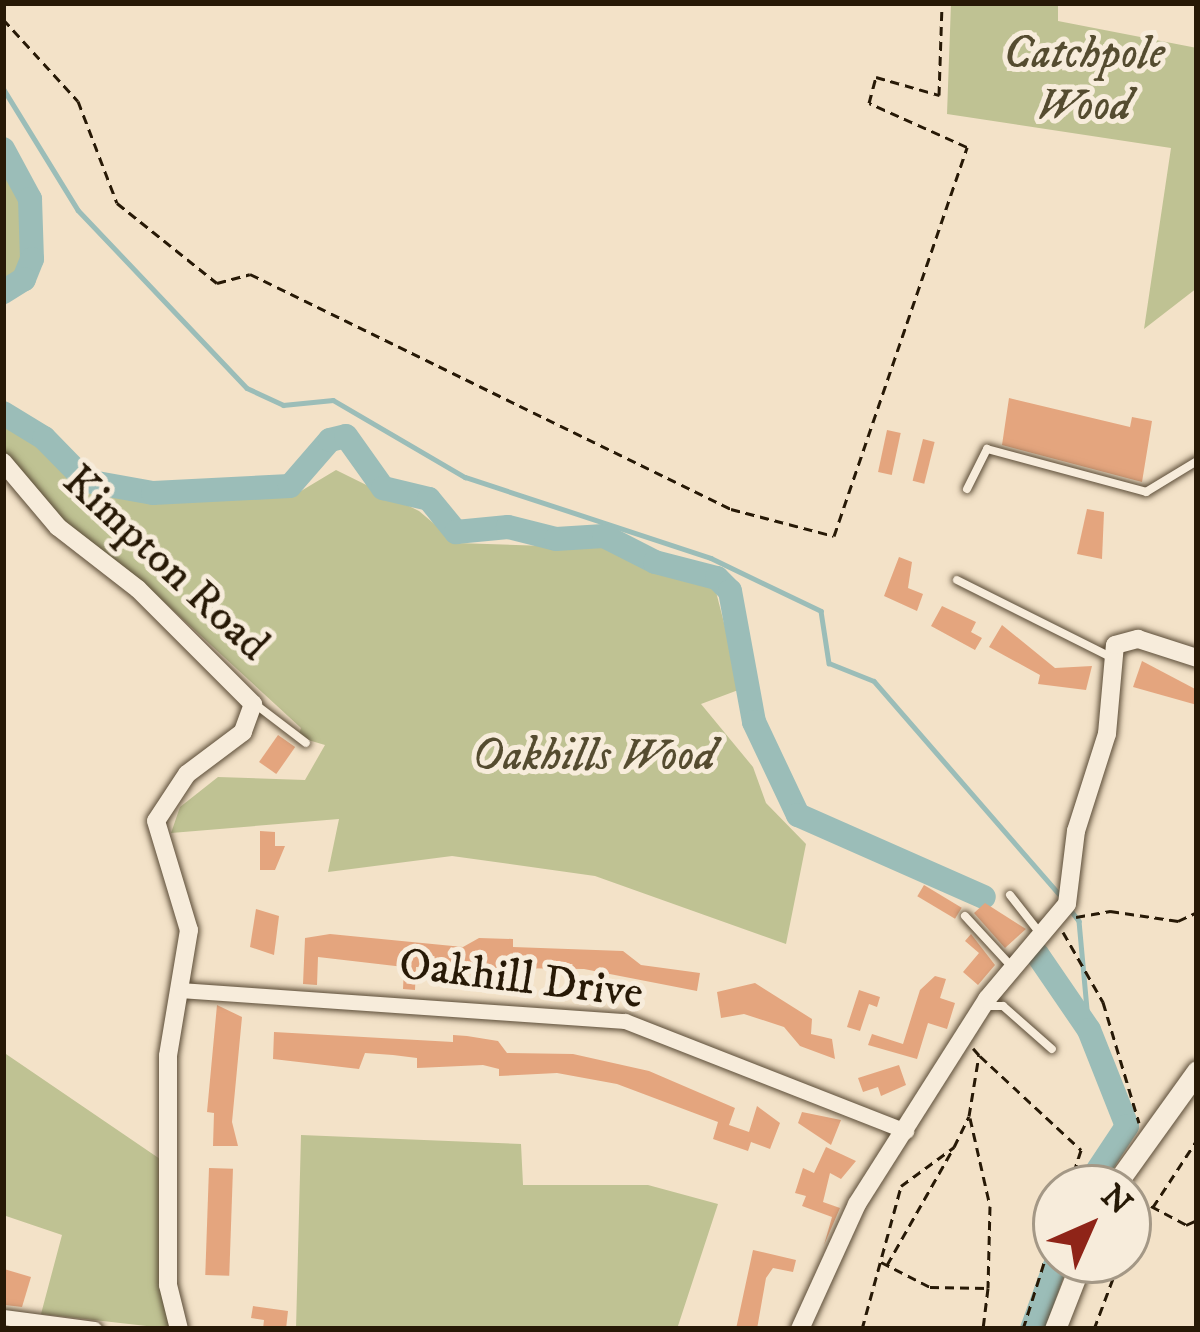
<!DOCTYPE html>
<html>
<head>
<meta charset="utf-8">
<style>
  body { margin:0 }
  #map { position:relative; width:1200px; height:1332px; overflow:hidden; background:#f3e2c8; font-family:"IM FELL DW Pica",serif }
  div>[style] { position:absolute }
  .green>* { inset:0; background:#bfc293 }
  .stream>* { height:4.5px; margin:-2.25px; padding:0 2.25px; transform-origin:2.25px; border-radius:2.25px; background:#9bbdb8 }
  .river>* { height:24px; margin:-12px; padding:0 12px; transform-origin:12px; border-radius:12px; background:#9bbdb8 }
  .building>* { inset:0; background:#e4a57e; transform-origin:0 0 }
  .path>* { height:3px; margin-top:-1.5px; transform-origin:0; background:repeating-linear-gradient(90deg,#271906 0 9px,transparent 0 15px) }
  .roads { filter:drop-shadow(0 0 3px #5a4b36) drop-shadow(0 0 3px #5a4b36) }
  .service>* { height:8px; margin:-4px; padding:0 4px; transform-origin:4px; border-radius:4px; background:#f7ecdb }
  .minor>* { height:15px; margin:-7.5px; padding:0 7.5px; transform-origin:7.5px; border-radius:7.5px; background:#f7ecdb }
  .tertiary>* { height:18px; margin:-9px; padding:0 9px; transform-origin:9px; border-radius:9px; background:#f7ecdb }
  .secondary>* { height:21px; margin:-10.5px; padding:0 10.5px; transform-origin:10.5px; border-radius:10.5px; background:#f7ecdb }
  span { translate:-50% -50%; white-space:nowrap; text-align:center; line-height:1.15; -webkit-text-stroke:10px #f7ecdb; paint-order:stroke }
  .park-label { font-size:45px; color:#554c30; font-style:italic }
  .street-label { font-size:45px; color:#271906 }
  .frame { position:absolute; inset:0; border:6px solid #271906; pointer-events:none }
  .north { position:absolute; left:1032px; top:1164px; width:120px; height:120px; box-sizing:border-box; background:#f7ecdb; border:3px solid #a49886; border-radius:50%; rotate:45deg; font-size:33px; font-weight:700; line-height:48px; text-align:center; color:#271906 }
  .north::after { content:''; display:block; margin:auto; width:42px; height:54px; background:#8f2418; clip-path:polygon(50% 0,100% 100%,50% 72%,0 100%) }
</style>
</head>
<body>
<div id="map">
  <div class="green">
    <div style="clip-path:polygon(951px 3px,1058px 3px,1058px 21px,1197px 48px,1197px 288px,1144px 329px,1171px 148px,947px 114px)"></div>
    <div style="clip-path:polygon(3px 161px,17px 180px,27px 245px,16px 277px,3px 285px)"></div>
    <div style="clip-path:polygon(3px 421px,96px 493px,163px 501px,301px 491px,336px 470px,419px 511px,457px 543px,608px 548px,646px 567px,714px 584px,741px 689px,701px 704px,753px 767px,766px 803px,806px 844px,786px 944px,595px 876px,452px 856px,328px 872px,339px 819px,171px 833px,180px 807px,218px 777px,305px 780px,325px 745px,298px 737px,301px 728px,138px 578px,64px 524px,3px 450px)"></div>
    <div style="clip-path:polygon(3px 1052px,160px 1159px,173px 1329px,41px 1314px,62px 1235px,3px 1215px)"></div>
    <div style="clip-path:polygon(301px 1135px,521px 1144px,523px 1185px,648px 1185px,718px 1204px,677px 1329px,296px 1329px)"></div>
  </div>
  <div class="stream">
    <div style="left:3px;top:88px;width:143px;rotate:58.4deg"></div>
    <div style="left:78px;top:210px;width:245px;rotate:46.5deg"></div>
    <div style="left:247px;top:388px;width:40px;rotate:25deg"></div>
    <div style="left:283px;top:405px;width:50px;rotate:-5.7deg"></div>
    <div style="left:333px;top:400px;width:153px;rotate:30.3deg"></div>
    <div style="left:465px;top:477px;width:259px;rotate:18.2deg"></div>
    <div style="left:711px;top:558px;width:122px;rotate:25.7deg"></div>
    <div style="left:821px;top:611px;width:53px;rotate:81.3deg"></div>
    <div style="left:829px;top:663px;width:48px;rotate:21.8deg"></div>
    <div style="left:874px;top:681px;width:284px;rotate:49deg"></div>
    <div style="left:1070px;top:909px;width:15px;rotate:53deg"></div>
    <div style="left:1079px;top:921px;width:109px;rotate:84.8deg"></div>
  </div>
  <div class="river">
    <div style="left:3px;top:149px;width:57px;rotate:61.6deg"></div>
    <div style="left:30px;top:199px;width:60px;rotate:88.1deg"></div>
    <div style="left:32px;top:259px;width:22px;rotate:112deg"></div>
    <div style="left:24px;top:279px;width:25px;rotate:148deg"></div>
    <div style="left:3px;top:413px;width:48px;rotate:31.4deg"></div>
    <div style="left:44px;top:438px;width:60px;rotate:45.7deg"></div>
    <div style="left:86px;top:481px;width:68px;rotate:10.2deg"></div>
    <div style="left:153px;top:493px;width:137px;rotate:-2.9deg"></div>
    <div style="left:290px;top:486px;width:61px;rotate:-49deg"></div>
    <div style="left:330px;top:440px;width:16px;rotate:-14deg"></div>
    <div style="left:346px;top:436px;width:64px;rotate:54.6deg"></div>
    <div style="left:383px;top:488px;width:47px;rotate:13.4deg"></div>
    <div style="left:429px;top:499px;width:43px;rotate:50.7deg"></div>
    <div style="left:456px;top:532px;width:52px;rotate:-5.5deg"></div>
    <div style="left:508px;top:527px;width:49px;rotate:14deg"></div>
    <div style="left:556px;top:539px;width:48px;rotate:-3.6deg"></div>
    <div style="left:604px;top:536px;width:57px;rotate:27deg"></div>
    <div style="left:655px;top:562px;width:64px;rotate:14.5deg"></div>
    <div style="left:717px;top:578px;width:18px;rotate:45deg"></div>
    <div style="left:730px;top:591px;width:133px;rotate:79.6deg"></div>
    <div style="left:754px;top:722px;width:103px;rotate:64.7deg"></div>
    <div style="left:798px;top:815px;width:203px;rotate:23.8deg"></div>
    <div style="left:1037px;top:954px;width:92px;rotate:55.6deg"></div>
    <div style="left:1089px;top:1030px;width:103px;rotate:68.4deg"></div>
    <div style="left:1127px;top:1126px;width:74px;rotate:123.5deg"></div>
    <div style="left:1032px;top:1329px;width:73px;rotate:-70.1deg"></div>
  </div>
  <div class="building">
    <div style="clip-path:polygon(1009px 398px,1130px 427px,1132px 417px,1152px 421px,1142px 482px,1002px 445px)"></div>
    <div style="left:887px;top:430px;width:14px;height:43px;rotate:12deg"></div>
    <div style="left:923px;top:439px;width:12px;height:43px;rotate:14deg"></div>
    <div style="clip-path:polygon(1087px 509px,1104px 512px,1102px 559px,1077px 554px)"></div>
    <div style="clip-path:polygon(899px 557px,912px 562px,908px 588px,923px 594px,917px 611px,884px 596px)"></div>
    <div style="clip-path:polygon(942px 606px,976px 622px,971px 632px,982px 638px,975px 650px,931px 626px)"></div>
    <div style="clip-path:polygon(1002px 625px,1055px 668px,1092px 666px,1086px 690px,1038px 684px,1040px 675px,989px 647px)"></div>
    <div style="clip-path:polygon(1142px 661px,1197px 690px,1197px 705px,1133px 687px)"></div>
    <div style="left:278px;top:735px;width:21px;height:33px;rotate:35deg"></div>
    <div style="clip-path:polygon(260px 831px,275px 832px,275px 846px,285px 846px,275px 870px,260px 870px)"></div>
    <div style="left:924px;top:885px;width:44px;height:13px;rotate:31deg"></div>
    <div style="clip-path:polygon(985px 903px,1026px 929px,1005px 948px,974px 913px)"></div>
    <div style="clip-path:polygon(256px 909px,279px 916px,274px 955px,250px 947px)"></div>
    <div style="clip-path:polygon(330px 934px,463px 947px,479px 938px,513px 939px,513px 947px,623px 951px,641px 965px,700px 973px,697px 991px,584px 969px,416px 967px,415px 990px,403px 989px,404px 967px,318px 957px,317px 985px,303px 984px,305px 938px)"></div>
    <div style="clip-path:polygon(971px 934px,995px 965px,978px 985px,963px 972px,979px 953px,965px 941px)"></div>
    <div style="clip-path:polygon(935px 976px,946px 979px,940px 998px,955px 1003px,947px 1029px,928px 1023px,917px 1059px,868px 1045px,872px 1034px,903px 1044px,920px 990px)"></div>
    <div style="clip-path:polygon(755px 983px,812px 1019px,811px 1034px,832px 1039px,835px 1059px,800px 1046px,784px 1027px,744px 1014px,721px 1018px,717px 992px)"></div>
    <div style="clip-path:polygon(859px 990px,880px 997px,877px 1007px,869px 1004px,860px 1031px,847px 1027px)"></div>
    <div style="clip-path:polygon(217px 1005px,242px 1017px,232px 1122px,238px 1146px,213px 1146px,214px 1113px,207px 1112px)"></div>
    <div style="clip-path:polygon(274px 1032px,453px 1042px,453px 1035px,467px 1036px,498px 1041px,507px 1053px,573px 1054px,649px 1071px,735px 1108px,729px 1125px,749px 1132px,757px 1106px,780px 1123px,770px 1149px,751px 1142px,748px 1151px,713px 1139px,718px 1122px,617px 1084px,557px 1073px,499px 1076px,499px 1069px,483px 1065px,417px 1068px,417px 1058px,393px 1055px,365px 1053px,359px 1069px,273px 1059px)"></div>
    <div style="clip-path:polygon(899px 1065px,906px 1085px,881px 1096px,878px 1087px,863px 1092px,858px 1078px)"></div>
    <div style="clip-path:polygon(802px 1112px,841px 1120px,831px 1145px,798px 1123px)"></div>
    <div style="clip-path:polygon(826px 1147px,856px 1161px,841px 1179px,830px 1173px,823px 1202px,840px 1208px,824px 1245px,832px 1217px,802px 1206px,806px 1196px,795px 1193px,803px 1168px,814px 1173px)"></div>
    <div style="left:209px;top:1168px;width:24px;height:107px;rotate:2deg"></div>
    <div style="clip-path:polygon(753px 1250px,796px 1260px,793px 1272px,773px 1268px,766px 1278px,757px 1329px,736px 1329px)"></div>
    <div style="clip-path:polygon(4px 1269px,31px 1277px,22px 1307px,5px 1305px)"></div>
    <div style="clip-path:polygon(253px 1306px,288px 1311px,286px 1329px,263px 1329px,264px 1320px,251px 1318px)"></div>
  </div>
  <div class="path">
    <div style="left:3px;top:19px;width:111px;rotate:47.6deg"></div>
    <div style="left:78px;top:101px;width:109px;rotate:69.1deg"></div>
    <div style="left:117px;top:203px;width:128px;rotate:38.7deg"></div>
    <div style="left:217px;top:283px;width:34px;rotate:-15deg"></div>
    <div style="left:250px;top:274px;width:535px;rotate:26.04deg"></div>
    <div style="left:731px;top:509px;width:106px;rotate:14.7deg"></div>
    <div style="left:834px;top:536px;width:411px;rotate:-71.1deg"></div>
    <div style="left:967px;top:147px;width:107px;rotate:-155.8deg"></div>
    <div style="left:869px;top:103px;width:27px;rotate:-75deg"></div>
    <div style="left:876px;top:77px;width:66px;rotate:15.9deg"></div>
    <div style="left:939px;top:95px;width:92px;rotate:-88.1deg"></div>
    <div style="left:1076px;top:917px;width:35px;rotate:-10deg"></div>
    <div style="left:1110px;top:911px;width:69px;rotate:8.4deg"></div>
    <div style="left:1178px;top:921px;width:21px;rotate:-25deg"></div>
    <div style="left:1063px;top:932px;width:81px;rotate:60.3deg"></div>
    <div style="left:1103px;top:1002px;width:126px;rotate:73.4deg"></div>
    <div style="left:980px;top:1056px;width:138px;rotate:42.9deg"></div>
    <div style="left:1081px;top:1150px;width:40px;rotate:108deg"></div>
    <div style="left:970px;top:1118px;width:90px;rotate:77.2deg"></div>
    <div style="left:990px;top:1206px;width:82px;rotate:91.4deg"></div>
    <div style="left:1151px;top:1206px;width:40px;rotate:28deg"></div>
    <div style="left:1186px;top:1225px;width:12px;rotate:-24deg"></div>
    <div style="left:1128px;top:1245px;width:126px;rotate:-56.7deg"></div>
    <div style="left:881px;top:1262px;width:55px;rotate:27deg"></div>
    <div style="left:930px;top:1287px;width:58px;rotate:1deg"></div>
    <div style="left:988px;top:1288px;width:41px;rotate:97deg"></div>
    <div style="left:887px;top:1265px;width:133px;rotate:-60.4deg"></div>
    <div style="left:862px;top:1329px;width:148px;rotate:-74.7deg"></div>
    <div style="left:901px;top:1186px;width:66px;rotate:-36.3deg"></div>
    <div style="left:954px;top:1147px;width:34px;rotate:-64deg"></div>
    <div style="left:969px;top:1116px;width:62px;rotate:-80.7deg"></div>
    <div style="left:979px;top:1055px;width:9px;rotate:-131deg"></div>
    <div style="left:1023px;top:1329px;width:109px;rotate:-72.4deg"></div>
    <div style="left:1094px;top:1329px;width:74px;rotate:-69.4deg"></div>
  </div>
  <div class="roads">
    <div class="service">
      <div style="left:967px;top:489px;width:45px;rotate:-63.4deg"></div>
      <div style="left:987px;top:449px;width:165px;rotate:15.1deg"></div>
      <div style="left:1146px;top:492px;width:60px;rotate:-31.3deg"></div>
      <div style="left:957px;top:580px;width:172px;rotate:26.6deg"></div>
      <div style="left:255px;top:704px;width:64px;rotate:37.4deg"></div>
      <div style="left:1010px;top:895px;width:47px;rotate:51.9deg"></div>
      <div style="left:965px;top:916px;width:68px;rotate:47.4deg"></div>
      <div style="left:985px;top:1006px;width:18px"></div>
      <div style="left:1003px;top:1006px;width:65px;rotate:41.3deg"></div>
    </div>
    <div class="minor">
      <div style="left:180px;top:990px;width:446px;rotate:4deg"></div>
      <div style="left:625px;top:1021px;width:302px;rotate:21.4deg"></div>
      <div style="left:3px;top:1317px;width:92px;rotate:7.5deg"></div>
    </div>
    <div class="tertiary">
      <div style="left:3px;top:462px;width:85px;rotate:49.8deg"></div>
      <div style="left:58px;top:527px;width:101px;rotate:37.8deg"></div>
      <div style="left:138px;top:589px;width:163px;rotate:45deg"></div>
      <div style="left:253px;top:704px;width:30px;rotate:110deg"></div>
      <div style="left:243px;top:732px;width:70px;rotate:143.1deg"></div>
      <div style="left:187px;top:774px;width:56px;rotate:123.4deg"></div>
      <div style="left:156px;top:821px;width:114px;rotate:73.2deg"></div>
      <div style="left:189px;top:930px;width:128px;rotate:99.5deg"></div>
      <div style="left:168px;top:1056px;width:229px;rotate:90deg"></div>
      <div style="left:168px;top:1285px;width:45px;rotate:76deg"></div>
      <div style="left:800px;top:1329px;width:137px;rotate:-65.5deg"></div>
      <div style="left:857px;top:1204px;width:243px;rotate:-57.6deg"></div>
      <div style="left:987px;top:999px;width:124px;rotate:-49.9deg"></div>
      <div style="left:1067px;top:904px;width:74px;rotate:-83deg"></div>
      <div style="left:1076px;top:831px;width:102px;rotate:-72.3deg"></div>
      <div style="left:1107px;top:734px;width:89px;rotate:-84.9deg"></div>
      <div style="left:1115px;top:645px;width:24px;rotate:-15deg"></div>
      <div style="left:1138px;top:639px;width:62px;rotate:17.9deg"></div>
    </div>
    <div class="secondary">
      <div style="left:1113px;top:1188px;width:144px;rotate:-54.3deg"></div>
      <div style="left:1055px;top:1329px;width:74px;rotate:-68.6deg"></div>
    </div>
  </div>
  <div class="park-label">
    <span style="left:1084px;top:81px">Catchpole<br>Wood</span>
    <span style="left:594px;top:757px">Oakhills Wood</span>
  </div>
  <div class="street-label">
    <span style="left:165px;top:564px;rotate:43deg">Kimpton Road</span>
    <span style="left:521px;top:980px;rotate:7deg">Oakhill Drive</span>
  </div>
  <div class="frame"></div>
  <div class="north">N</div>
</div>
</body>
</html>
